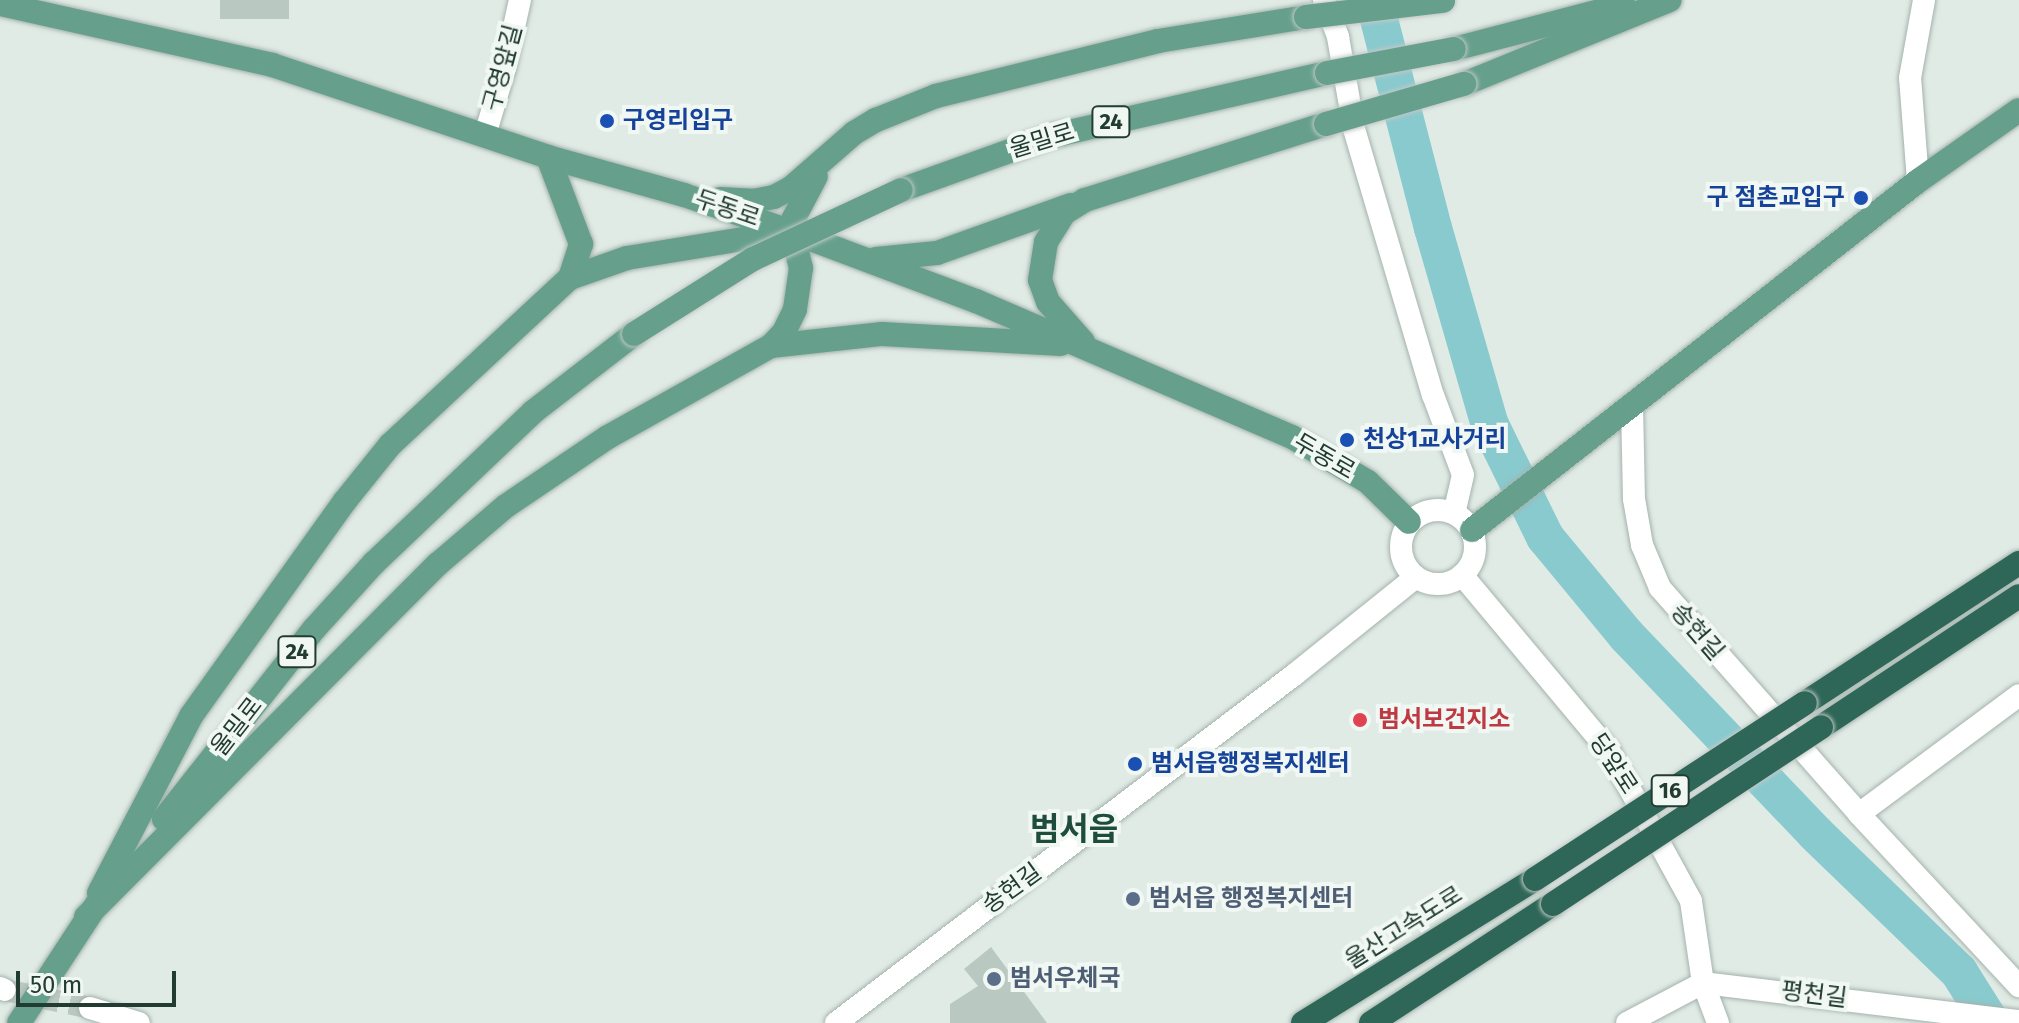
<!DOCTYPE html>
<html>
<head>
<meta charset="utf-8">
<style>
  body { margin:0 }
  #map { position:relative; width:2019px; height:1023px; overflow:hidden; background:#e1ebe6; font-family:"Fira Sans","Noto Sans KR",sans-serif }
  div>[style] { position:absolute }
  .river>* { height:38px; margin:-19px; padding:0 19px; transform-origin:19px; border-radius:19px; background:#89cacf }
  .building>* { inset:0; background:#b9c9c1; transform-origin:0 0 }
  .minor-tunnel>* { height:22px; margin-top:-11px; transform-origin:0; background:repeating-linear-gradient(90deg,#bbc8c2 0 22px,transparent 0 33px) }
  .roads { filter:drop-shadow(0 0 2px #a4b3ad) drop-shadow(0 0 2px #a4b3ad) }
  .minor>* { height:22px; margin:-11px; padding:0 11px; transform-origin:11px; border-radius:11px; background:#fff }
  .minor>.ring { margin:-11px; padding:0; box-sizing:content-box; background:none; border:22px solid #fff; border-radius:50% }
  .major>* { height:24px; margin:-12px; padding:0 12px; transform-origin:12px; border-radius:12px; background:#66a08d }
  .highway>* { height:24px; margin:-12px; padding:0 12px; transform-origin:12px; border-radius:12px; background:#2e6757 }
  .bridges { filter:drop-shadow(0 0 2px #c1c8c6) drop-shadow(0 0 2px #c1c8c6) }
  .major-bridge>* { height:24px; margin:-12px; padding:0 12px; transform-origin:12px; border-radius:12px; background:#66a08d }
  .highway-bridge>* { height:24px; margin:-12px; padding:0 12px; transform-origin:12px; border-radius:12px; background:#2e6757 }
  .dots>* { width:22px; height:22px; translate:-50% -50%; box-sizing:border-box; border:4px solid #f1f8f4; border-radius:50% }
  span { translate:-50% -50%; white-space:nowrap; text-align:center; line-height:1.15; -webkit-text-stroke:8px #f1f8f4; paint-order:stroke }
  .shield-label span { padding:2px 6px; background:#f1f8f4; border:2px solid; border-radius:6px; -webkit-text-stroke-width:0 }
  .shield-label { font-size:22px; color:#223b33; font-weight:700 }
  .street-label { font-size:24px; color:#223b33 }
  .transit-label { font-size:24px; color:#164399; font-weight:700 }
  .left { translate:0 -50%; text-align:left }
  .right { translate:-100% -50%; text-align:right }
  .health-label { font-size:24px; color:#be3a42; font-weight:700 }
  .service-label { font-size:24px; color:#4e5e75; font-weight:700 }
  .district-label { font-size:32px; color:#1e4d3e; font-weight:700 }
  .scale { position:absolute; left:16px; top:971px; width:160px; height:36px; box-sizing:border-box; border:4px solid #223b33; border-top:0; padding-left:10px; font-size:24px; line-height:28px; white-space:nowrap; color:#223b33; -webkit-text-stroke:6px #f1f8f4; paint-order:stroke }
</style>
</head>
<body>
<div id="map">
  <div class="river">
    <div style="left:1374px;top:0;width:236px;rotate:75.5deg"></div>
    <div style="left:1433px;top:228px;width:205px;rotate:73.9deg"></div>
    <div style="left:1490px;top:425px;width:125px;rotate:63.8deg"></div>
    <div style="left:1545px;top:537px;width:127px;rotate:50.4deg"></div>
    <div style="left:1626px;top:635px;width:274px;rotate:46.3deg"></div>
    <div style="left:1815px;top:833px;width:200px;rotate:44deg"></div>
    <div style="left:1959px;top:972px;width:60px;rotate:57.9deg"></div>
  </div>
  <div class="building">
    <div style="left:220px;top:0;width:69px;height:19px"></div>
    <div style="clip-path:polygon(991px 947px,1047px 1023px,950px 1023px,950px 1004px,978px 986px,964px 969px)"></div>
  </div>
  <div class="minor-tunnel">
    <div style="left:5px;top:990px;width:88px;rotate:11.8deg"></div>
  </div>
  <div class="roads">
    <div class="minor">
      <div style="left:1324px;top:0;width:40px;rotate:69deg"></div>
      <div style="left:1338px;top:37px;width:93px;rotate:80.1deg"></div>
      <div style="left:1354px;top:129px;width:277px;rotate:73.5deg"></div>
      <div style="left:1433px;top:395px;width:85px;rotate:69.4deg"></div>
      <div style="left:1463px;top:475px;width:39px;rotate:103deg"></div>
      <div style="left:485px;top:135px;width:70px;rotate:-73.4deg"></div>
      <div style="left:505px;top:68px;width:70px;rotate:-77.6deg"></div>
      <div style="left:1918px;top:181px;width:103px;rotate:-94.4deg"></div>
      <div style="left:1910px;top:78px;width:79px;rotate:-79.8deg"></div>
      <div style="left:1632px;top:405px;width:94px;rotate:88.8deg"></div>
      <div style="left:1634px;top:499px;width:47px;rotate:80.1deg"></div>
      <div style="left:1642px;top:545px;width:47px;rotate:67.3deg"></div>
      <div style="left:1660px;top:588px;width:301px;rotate:48.6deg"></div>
      <div style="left:1859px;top:814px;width:235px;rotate:47.1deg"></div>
      <div class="ring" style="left:1401px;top:510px;width:52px;height:52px"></div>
      <div style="left:1462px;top:575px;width:229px;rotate:50.1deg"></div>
      <div style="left:1609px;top:751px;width:171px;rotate:61.3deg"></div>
      <div style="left:1691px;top:901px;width:83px;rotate:81.7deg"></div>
      <div style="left:1703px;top:983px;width:43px;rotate:69.4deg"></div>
      <div style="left:1859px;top:814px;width:199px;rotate:-36.6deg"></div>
      <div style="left:0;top:988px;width:5px;rotate:22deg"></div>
      <div style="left:90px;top:1008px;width:51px;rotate:17deg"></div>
      <div style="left:836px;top:1023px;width:575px;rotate:-37.23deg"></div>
      <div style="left:1294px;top:675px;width:156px;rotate:-38.8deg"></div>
      <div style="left:1627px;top:1023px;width:86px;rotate:-27.8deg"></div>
      <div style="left:1703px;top:983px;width:318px;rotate:6.9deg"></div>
    </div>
    <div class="major">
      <div style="left:0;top:4px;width:279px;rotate:12.6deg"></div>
      <div style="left:272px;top:65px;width:291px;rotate:18.4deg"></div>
      <div style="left:548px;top:157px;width:141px;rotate:15.6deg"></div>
      <div style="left:684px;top:195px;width:114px;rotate:18.9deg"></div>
      <div style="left:792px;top:232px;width:197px;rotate:20.6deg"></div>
      <div style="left:976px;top:301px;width:344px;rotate:23.3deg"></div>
      <div style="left:1292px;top:437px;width:88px;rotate:30.6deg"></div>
      <div style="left:1368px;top:482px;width:57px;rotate:44.3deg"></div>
      <div style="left:1454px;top:49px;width:175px;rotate:-14.6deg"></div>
      <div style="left:1464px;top:84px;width:222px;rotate:-22.2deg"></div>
      <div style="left:901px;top:190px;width:160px;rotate:-19.7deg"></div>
      <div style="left:1052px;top:136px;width:282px;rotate:-12.9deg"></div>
      <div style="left:720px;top:199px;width:33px;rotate:3deg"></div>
      <div style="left:753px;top:201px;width:21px;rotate:-11deg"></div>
      <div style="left:774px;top:197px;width:19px;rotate:-28deg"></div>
      <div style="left:791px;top:188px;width:84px;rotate:-41.1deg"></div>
      <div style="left:854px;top:133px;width:26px;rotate:-31deg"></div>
      <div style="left:876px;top:120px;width:65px;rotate:-21.8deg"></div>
      <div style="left:936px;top:96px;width:229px;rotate:-13.9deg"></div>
      <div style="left:1158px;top:41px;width:150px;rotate:-9.2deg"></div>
      <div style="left:810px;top:238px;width:13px;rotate:-148deg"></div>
      <div style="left:799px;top:231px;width:14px;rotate:-111deg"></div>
      <div style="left:794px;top:218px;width:47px;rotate:-62.4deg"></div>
      <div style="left:876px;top:259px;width:61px;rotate:-5.6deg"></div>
      <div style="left:937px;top:253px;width:142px;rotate:-19.7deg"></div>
      <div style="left:570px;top:278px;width:60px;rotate:-19.3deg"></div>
      <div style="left:627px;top:258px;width:161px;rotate:-9.3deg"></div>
      <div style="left:1083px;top:342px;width:53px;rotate:-131.2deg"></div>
      <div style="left:1048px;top:302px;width:23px;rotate:-110deg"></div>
      <div style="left:1040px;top:280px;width:38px;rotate:-81deg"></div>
      <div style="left:1046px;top:242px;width:34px;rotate:-58deg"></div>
      <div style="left:1064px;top:213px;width:25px;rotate:-32deg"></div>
      <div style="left:1085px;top:200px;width:253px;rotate:-17.5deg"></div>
      <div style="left:771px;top:346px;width:112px;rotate:-6.2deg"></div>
      <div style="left:882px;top:334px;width:179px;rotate:3.2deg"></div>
      <div style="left:1472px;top:530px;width:566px;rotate:-38.04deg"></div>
      <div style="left:1918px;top:181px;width:123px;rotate:-35.1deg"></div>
      <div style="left:164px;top:819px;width:243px;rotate:-51.7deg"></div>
      <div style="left:315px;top:628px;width:88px;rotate:-47.8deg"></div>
      <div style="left:374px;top:563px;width:219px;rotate:-43.5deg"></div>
      <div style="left:533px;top:412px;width:128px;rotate:-37.7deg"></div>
      <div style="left:99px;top:893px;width:199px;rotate:-62.5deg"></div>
      <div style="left:191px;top:716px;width:264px;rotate:-54.4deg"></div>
      <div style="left:345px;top:501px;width:72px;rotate:-51.2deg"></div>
      <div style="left:390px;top:445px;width:246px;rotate:-42.9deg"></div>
      <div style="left:570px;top:278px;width:36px;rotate:-72deg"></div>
      <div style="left:581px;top:244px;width:93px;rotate:-110.8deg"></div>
      <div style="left:86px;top:917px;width:499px;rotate:-45.1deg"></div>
      <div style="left:438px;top:564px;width:89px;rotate:-40.5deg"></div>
      <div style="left:506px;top:506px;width:123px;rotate:-34.1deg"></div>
      <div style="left:608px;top:437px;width:187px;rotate:-29.2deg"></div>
      <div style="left:771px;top:346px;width:19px;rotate:-47deg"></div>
      <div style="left:784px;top:332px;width:25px;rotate:-64deg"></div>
      <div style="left:795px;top:309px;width:41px;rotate:-81.7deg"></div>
      <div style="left:801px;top:268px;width:37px;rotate:-104deg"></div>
      <div style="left:19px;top:1023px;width:142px;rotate:-56.8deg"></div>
    </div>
    <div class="highway">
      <div style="left:1805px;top:703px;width:256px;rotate:-33.2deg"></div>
      <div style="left:1821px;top:727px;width:237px;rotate:-33.5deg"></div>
      <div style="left:1303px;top:1023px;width:273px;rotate:-31.8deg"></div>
      <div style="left:1371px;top:1023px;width:217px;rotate:-33.2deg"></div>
    </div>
  </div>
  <div class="bridges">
    <div class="major-bridge">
      <div style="left:1306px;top:17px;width:138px;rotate:-6.7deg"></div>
      <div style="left:1327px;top:73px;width:129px;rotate:-10.7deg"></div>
      <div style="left:1326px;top:124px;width:144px;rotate:-16.2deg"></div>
      <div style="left:634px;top:334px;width:141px;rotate:-32.2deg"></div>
      <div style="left:753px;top:259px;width:163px;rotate:-25deg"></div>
    </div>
    <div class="highway-bridge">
      <div style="left:1535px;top:879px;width:322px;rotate:-33.1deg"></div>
      <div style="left:1553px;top:904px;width:321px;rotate:-33.4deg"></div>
    </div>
  </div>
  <div class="dots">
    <div style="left:607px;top:121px;background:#1a4fb4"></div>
    <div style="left:1861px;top:198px;background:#1a4fb4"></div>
    <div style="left:1347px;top:440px;background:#1a4fb4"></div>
    <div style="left:1360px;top:720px;background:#e0444e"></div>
    <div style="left:1135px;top:764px;background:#1a4fb4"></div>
    <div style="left:1133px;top:899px;background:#5c6f8a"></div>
    <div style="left:994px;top:979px;background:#5c6f8a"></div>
  </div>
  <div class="shield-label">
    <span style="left:1111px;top:122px">24</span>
    <span style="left:297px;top:652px">24</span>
    <span style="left:1670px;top:791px">16</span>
  </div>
  <div class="street-label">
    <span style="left:503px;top:68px;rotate:-75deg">구영앞길</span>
    <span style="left:1042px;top:141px;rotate:-17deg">울밀로</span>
    <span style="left:727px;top:209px;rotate:19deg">두동로</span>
    <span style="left:1324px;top:457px;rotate:30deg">두동로</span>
    <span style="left:1697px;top:632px;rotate:49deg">송현길</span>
    <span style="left:237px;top:727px;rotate:-52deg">울밀로</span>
    <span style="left:1613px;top:764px;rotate:57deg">당앞로</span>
    <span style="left:1012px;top:889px;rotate:-36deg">송현길</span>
    <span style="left:1404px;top:928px;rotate:-32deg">울산고속도로</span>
    <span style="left:1814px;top:995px;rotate:7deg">평천길</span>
  </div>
  <div class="transit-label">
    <span class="left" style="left:623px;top:121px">구영리입구</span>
    <span class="right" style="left:1845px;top:198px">구 점촌교입구</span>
    <span class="left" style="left:1363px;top:440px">천상1교사거리</span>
    <span class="left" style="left:1151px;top:764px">범서읍행정복지센터</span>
  </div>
  <div class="health-label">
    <span class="left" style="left:1378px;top:720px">범서보건지소</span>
  </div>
  <div class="service-label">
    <span class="left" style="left:1149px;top:899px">범서읍 행정복지센터</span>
    <span class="left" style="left:1010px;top:979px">범서우체국</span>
  </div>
  <div class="district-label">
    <span style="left:1074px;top:829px">범서읍</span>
  </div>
  <div class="scale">50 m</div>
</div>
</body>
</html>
